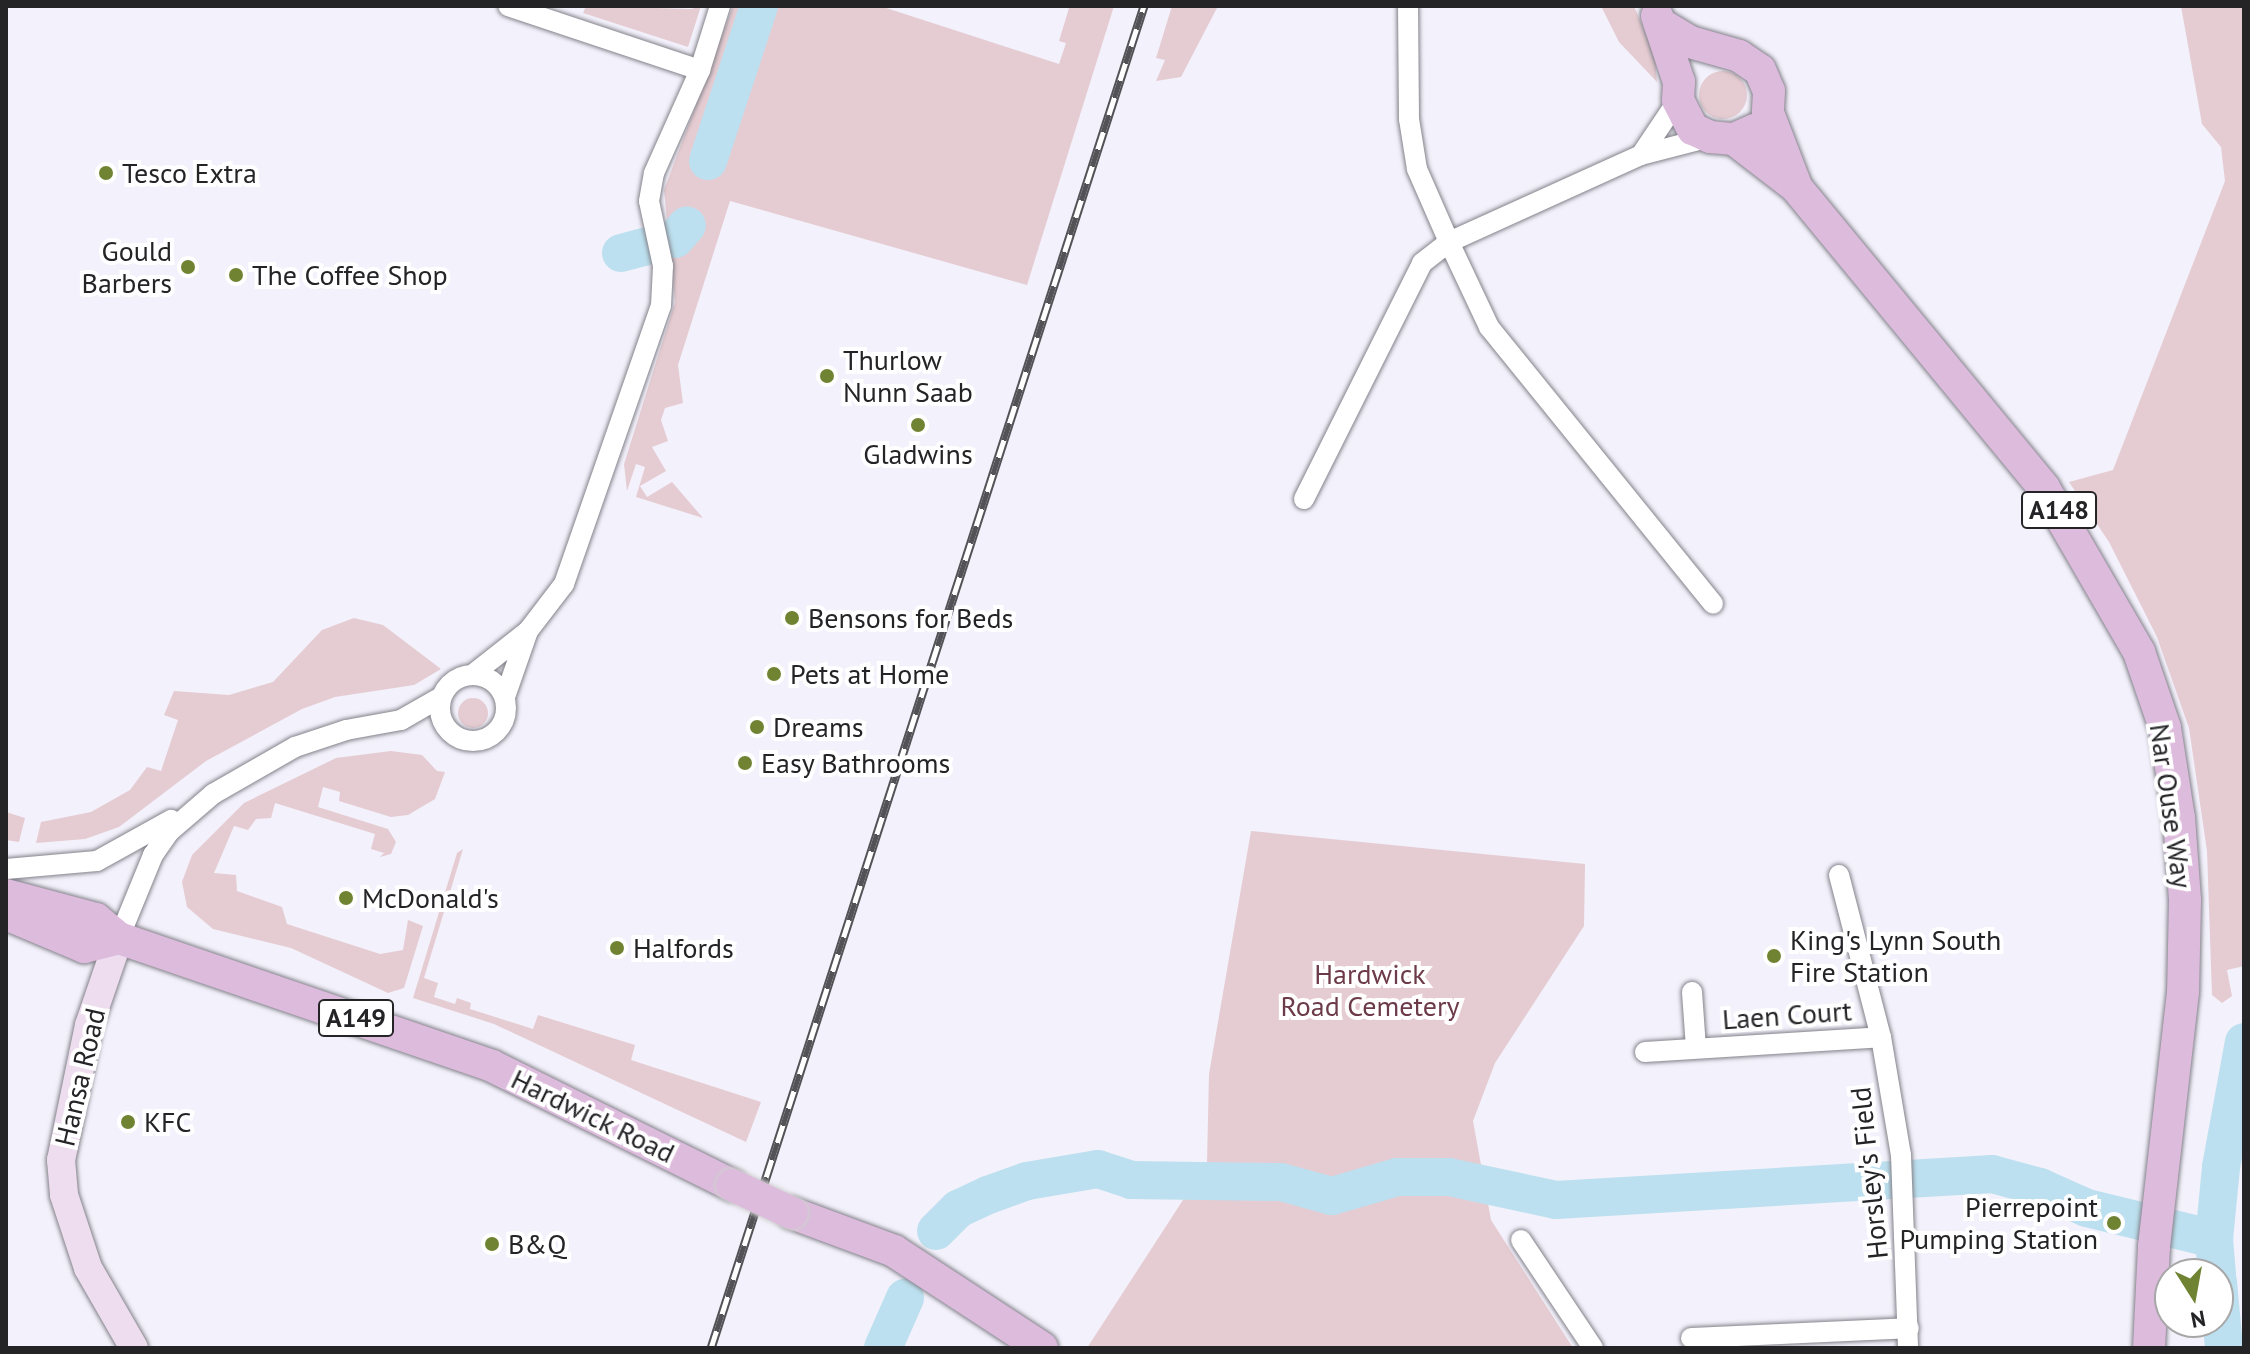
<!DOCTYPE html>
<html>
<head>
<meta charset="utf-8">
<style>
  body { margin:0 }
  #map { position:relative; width:2250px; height:1354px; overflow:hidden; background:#f3f1fb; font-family:"PT Sans",sans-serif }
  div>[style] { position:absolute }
  .green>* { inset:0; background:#e5ccd2 }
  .round { border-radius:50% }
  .river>* { height:38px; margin:-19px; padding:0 19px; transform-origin:19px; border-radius:19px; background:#bce0ef }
  .roads { filter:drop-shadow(0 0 2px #83828a) drop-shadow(0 0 2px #83828a) }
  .street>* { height:20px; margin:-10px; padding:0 10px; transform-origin:10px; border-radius:10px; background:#fff }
  .street>.ring { margin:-10px; padding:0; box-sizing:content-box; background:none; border:20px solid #fff; border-radius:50% }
  .secondary>* { height:28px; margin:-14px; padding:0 14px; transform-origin:14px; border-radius:14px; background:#ede }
  .primary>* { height:32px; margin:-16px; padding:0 16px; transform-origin:16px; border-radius:16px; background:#dbd }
  .rail>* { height:9px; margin-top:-4.5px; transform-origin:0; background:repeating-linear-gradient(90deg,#fff 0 18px,#535256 0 36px); box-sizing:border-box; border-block:2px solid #535256 }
  .bridges { filter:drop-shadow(0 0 2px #cfcfcf) drop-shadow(0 0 2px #cfcfcf) }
  .primary-bridge>* { height:32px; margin:-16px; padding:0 16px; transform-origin:16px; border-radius:16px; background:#dbd }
  .dots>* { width:22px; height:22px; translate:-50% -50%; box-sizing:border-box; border:4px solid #fff; border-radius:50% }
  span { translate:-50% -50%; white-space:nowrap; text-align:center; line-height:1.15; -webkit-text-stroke:8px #fff; paint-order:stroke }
  .shield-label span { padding:2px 6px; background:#fff; border:2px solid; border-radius:6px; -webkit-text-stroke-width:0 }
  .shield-label { font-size:26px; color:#242326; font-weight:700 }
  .poi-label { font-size:28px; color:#242326 }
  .left { translate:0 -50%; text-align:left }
  .right { translate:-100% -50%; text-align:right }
  .street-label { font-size:28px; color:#242326 }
  .park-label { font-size:28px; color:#6c3a49 }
  .frame { position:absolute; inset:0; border:8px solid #242326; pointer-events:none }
  .north { position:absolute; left:2154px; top:1258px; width:80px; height:80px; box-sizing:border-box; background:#fff; border:2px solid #a7a7a8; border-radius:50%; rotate:169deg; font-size:22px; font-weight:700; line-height:32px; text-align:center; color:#242326 }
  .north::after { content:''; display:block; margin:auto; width:28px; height:36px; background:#708332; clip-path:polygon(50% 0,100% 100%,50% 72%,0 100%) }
</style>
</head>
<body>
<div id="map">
  <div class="green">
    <div style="clip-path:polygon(586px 6px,691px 9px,701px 6px,688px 47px,583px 13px)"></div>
    <div style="clip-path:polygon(733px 6px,880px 6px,1059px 64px,1066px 43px,1059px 41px,1069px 8px,1063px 6px,1114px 6px,1027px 285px,730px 201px,678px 365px,683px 403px,665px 408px,661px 420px,668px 441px,652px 447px,666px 471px,640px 486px,647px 497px,672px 482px,703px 518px,636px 497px,645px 467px,636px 464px,627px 491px,624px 464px,675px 302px,664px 190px)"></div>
    <div style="clip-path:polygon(1172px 6px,1218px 6px,1181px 77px,1156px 81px,1165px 60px,1156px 58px)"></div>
    <div style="clip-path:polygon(1601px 6px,1634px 6px,1655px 56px,1657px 82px,1619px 42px)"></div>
    <div style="clip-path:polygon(2181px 6px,2244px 6px,2244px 966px,2227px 970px,2232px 996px,2222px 1003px,2212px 995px,2207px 851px,2189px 728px,2157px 637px,2109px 542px,2069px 482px,2113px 470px,2225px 181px,2221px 147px,2202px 124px)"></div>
    <div class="round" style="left:1699px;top:71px;width:48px;height:48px"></div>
    <div style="clip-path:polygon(354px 618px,383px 625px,441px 669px,414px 685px,335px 697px,302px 709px,206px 761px,119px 827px,85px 839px,36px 843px,41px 822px,91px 812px,130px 790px,147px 767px,161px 771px,178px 720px,164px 715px,174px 691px,229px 695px,273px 682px,322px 630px)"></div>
    <div class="round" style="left:458px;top:698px;width:30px;height:30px"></div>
    <div style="clip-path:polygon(391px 751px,422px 755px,437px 771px,445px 772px,435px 799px,408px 815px,391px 817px,339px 801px,340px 792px,323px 787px,318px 807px,388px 829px,396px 842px,391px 854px,380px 857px,384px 853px,371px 849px,375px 834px,275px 803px,271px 818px,256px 819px,248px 830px,234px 826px,214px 873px,236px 875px,237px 891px,282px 907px,287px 924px,380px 954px,403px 950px,408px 920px,423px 926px,404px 988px,388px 993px,291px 948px,213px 929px,187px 907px,182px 882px,192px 855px,244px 803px,336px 758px)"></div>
    <div style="clip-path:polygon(6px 812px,25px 818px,19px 842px,6px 840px)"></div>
    <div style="clip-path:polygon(1251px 831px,1585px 864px,1584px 926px,1495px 1063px,1473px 1121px,1491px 1220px,1573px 1348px,1087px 1348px,1207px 1163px,1209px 1074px)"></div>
    <div style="clip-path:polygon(463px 849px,424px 978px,438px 983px,434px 997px,455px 1004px,457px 998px,471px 1003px,470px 1009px,533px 1029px,538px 1015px,635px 1045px,631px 1060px,761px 1102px,746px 1142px,494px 1024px,413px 998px,457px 853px)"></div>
  </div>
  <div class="river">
    <div style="left:708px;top:161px;width:163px;rotate:-71.8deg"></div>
    <div style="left:675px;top:239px;width:18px;rotate:-49deg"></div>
    <div style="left:621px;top:253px;width:24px;rotate:-15deg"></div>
    <div style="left:936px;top:1231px;width:31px;rotate:-45deg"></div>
    <div style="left:958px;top:1209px;width:33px;rotate:-25deg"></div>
    <div style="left:988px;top:1195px;width:41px;rotate:-19.7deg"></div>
    <div style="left:1027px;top:1181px;width:72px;rotate:-9.6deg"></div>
    <div style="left:1098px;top:1169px;width:35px;rotate:18deg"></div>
    <div style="left:1131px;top:1180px;width:150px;rotate:0.8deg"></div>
    <div style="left:1281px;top:1182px;width:53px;rotate:15.4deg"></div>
    <div style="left:1332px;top:1196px;width:68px;rotate:-16.3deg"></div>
    <div style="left:1397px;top:1177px;width:52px"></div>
    <div style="left:1449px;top:1177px;width:109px;rotate:12.1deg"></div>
    <div style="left:1556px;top:1200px;width:437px;rotate:-3.4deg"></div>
    <div style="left:1992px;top:1174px;width:50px;rotate:15.2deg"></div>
    <div style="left:2040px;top:1187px;width:51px;rotate:24.1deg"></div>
    <div style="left:2087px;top:1208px;width:131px;rotate:13.7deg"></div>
    <div style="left:2217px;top:1274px;width:35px;rotate:-95deg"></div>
    <div style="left:2214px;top:1239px;width:72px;rotate:-84.4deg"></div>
    <div style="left:2221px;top:1167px;width:127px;rotate:-79.6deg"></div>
    <div style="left:2218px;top:1282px;width:66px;rotate:84.8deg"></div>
    <div style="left:883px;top:1348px;width:55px;rotate:-66.3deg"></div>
  </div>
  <div class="roads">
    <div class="street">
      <div style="left:700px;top:70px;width:67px;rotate:-72.6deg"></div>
      <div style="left:1710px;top:137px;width:71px;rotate:165.4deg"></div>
      <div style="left:1641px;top:155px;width:211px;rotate:155.6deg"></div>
      <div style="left:1449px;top:242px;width:94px;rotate:64.8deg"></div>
      <div style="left:1489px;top:327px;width:356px;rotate:51deg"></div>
      <div style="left:1641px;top:155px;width:66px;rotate:-56.1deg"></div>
      <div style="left:1304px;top:499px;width:264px;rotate:-63.4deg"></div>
      <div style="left:1422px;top:263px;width:34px;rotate:-38deg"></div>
      <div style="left:1449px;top:242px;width:80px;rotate:-113.7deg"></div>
      <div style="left:1417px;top:169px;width:51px;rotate:-99.1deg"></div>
      <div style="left:1409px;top:119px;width:113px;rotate:-90.5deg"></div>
      <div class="ring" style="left:440px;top:675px;width:46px;height:46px"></div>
      <div style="left:472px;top:675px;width:71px;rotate:-38.2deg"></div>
      <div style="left:528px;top:631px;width:59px;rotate:-52.5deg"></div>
      <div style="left:564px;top:584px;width:294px;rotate:-70.8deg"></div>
      <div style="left:661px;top:306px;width:40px;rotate:-87.1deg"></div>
      <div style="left:663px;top:266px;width:66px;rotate:-102.2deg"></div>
      <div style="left:649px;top:201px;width:28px;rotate:-80deg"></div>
      <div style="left:654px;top:173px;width:113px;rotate:-65.9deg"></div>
      <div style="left:700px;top:70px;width:202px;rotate:-161.6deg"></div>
      <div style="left:505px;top:697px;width:70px;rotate:-70.8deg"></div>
      <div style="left:6px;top:869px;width:91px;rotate:-5deg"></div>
      <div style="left:97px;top:861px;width:85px;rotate:-29deg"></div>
      <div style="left:1839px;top:875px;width:167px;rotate:75.5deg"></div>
      <div style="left:1881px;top:1037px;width:120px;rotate:80.4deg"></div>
      <div style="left:1901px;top:1155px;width:193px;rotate:87.9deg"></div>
      <div style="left:119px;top:938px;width:90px;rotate:-67.7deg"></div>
      <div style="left:153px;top:855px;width:28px;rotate:-55deg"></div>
      <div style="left:169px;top:832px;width:58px;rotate:-40.8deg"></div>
      <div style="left:213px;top:794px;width:95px;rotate:-29.8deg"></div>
      <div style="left:295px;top:747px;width:54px;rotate:-18.4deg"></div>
      <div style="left:346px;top:730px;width:56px;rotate:-10.3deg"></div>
      <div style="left:401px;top:720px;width:46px;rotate:-29.9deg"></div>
      <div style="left:1692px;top:992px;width:56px;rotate:85.9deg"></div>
      <div style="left:1645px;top:1052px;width:236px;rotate:-3.6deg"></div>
      <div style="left:1521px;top:1240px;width:130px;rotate:56.3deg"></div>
      <div style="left:1691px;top:1338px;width:218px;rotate:-2.6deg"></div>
    </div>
    <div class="secondary">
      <div style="left:119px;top:938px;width:92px;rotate:109deg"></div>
      <div style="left:89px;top:1025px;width:138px;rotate:101.7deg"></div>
      <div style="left:61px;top:1160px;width:35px;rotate:85deg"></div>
      <div style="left:64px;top:1195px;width:77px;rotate:71.8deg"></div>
      <div style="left:88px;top:1268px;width:92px;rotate:60.1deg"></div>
    </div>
    <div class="primary">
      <div style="left:1657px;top:16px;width:70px;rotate:71.6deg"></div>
      <div style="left:1679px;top:82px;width:18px;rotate:93deg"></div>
      <div style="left:1678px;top:100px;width:33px;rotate:63deg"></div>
      <div style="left:1693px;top:129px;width:19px;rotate:25deg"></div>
      <div style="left:1710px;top:137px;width:24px;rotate:5deg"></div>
      <div style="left:1734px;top:139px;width:22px;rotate:-24deg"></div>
      <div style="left:1662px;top:25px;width:33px;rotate:31deg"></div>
      <div style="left:1690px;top:42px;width:51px;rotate:15.9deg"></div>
      <div style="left:1739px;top:56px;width:25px;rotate:34deg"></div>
      <div style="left:1760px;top:70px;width:23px;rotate:67deg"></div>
      <div style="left:1769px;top:91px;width:22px;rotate:93deg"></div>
      <div style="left:1768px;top:113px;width:78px;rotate:69deg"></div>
      <div style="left:1734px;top:139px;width:78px;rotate:37.7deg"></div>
      <div style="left:1796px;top:187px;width:390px;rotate:50.5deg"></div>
      <div style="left:2044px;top:488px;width:190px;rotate:59.9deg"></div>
      <div style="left:2139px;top:652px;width:80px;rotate:71.1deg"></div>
      <div style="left:2165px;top:728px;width:91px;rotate:81.2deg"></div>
      <div style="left:2179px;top:818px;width:82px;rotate:85.8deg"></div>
      <div style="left:2185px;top:900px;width:92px;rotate:91.2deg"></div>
      <div style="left:2183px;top:992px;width:256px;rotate:96.5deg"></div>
      <div style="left:2154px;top:1246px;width:102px;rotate:92.8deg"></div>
      <div style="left:6px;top:895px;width:93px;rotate:14.9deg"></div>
      <div style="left:96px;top:919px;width:30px;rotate:40deg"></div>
      <div style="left:119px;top:938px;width:394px;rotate:18.9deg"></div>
      <div style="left:492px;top:1066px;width:268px;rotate:26.4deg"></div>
      <div style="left:6px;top:914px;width:85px;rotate:22.9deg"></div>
      <div style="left:84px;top:947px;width:36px;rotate:-14deg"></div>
      <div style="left:792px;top:1213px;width:109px;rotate:20.4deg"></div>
      <div style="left:894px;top:1251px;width:177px;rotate:33.2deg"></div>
    </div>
  </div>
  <div class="rail">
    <div style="left:711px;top:1348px;width:1410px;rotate:-72.12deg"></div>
  </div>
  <div class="bridges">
    <div class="primary-bridge">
      <div style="left:732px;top:1185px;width:66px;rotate:25deg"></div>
    </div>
  </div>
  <div class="dots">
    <div style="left:106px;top:173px;background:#708332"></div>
    <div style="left:188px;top:267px;background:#708332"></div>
    <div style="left:236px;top:275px;background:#708332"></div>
    <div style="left:827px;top:376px;background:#708332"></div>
    <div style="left:918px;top:425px;background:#708332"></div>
    <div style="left:792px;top:618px;background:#708332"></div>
    <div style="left:774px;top:674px;background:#708332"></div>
    <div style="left:757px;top:727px;background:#708332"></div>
    <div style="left:745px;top:763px;background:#708332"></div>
    <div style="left:346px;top:898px;background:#708332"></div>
    <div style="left:617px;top:948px;background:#708332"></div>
    <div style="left:1774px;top:956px;background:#708332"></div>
    <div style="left:128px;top:1122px;background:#708332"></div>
    <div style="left:2114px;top:1223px;background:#708332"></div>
    <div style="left:492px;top:1244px;background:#708332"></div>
  </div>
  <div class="shield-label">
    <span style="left:2059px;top:510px">A148</span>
    <span style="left:356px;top:1018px">A149</span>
  </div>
  <div class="poi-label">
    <span class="left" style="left:122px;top:173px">Tesco Extra</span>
    <span class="right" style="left:172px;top:267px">Gould<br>Barbers</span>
    <span class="left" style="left:252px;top:275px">The Coffee Shop</span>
    <span class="left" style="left:843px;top:376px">Thurlow<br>Nunn Saab</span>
    <span style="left:918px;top:454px">Gladwins</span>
    <span class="left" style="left:808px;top:618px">Bensons for Beds</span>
    <span class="left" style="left:790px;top:674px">Pets at Home</span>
    <span class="left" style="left:773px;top:727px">Dreams</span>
    <span class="left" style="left:761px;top:763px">Easy Bathrooms</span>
    <span class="left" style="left:362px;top:898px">McDonald's</span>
    <span class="left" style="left:1790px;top:956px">King's Lynn South<br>Fire Station</span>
    <span class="left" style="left:633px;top:948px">Halfords</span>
    <span class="left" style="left:144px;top:1122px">KFC</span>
    <span class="right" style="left:2098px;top:1223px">Pierrepoint<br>Pumping Station</span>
    <span class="left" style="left:508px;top:1244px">B&amp;Q</span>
  </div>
  <div class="street-label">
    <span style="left:2171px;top:806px;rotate:82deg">Nar Ouse Way</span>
    <span style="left:1787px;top:1015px;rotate:-4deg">Laen Court</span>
    <span style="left:80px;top:1077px;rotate:-77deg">Hansa Road</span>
    <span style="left:593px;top:1116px;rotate:26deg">Hardwick Road</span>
    <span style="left:1869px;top:1173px;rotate:-96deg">Horsley's Field</span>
  </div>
  <div class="park-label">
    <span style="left:1370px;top:990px">Hardwick<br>Road Cemetery</span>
  </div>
  <div class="frame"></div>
  <div class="north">N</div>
</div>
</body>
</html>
